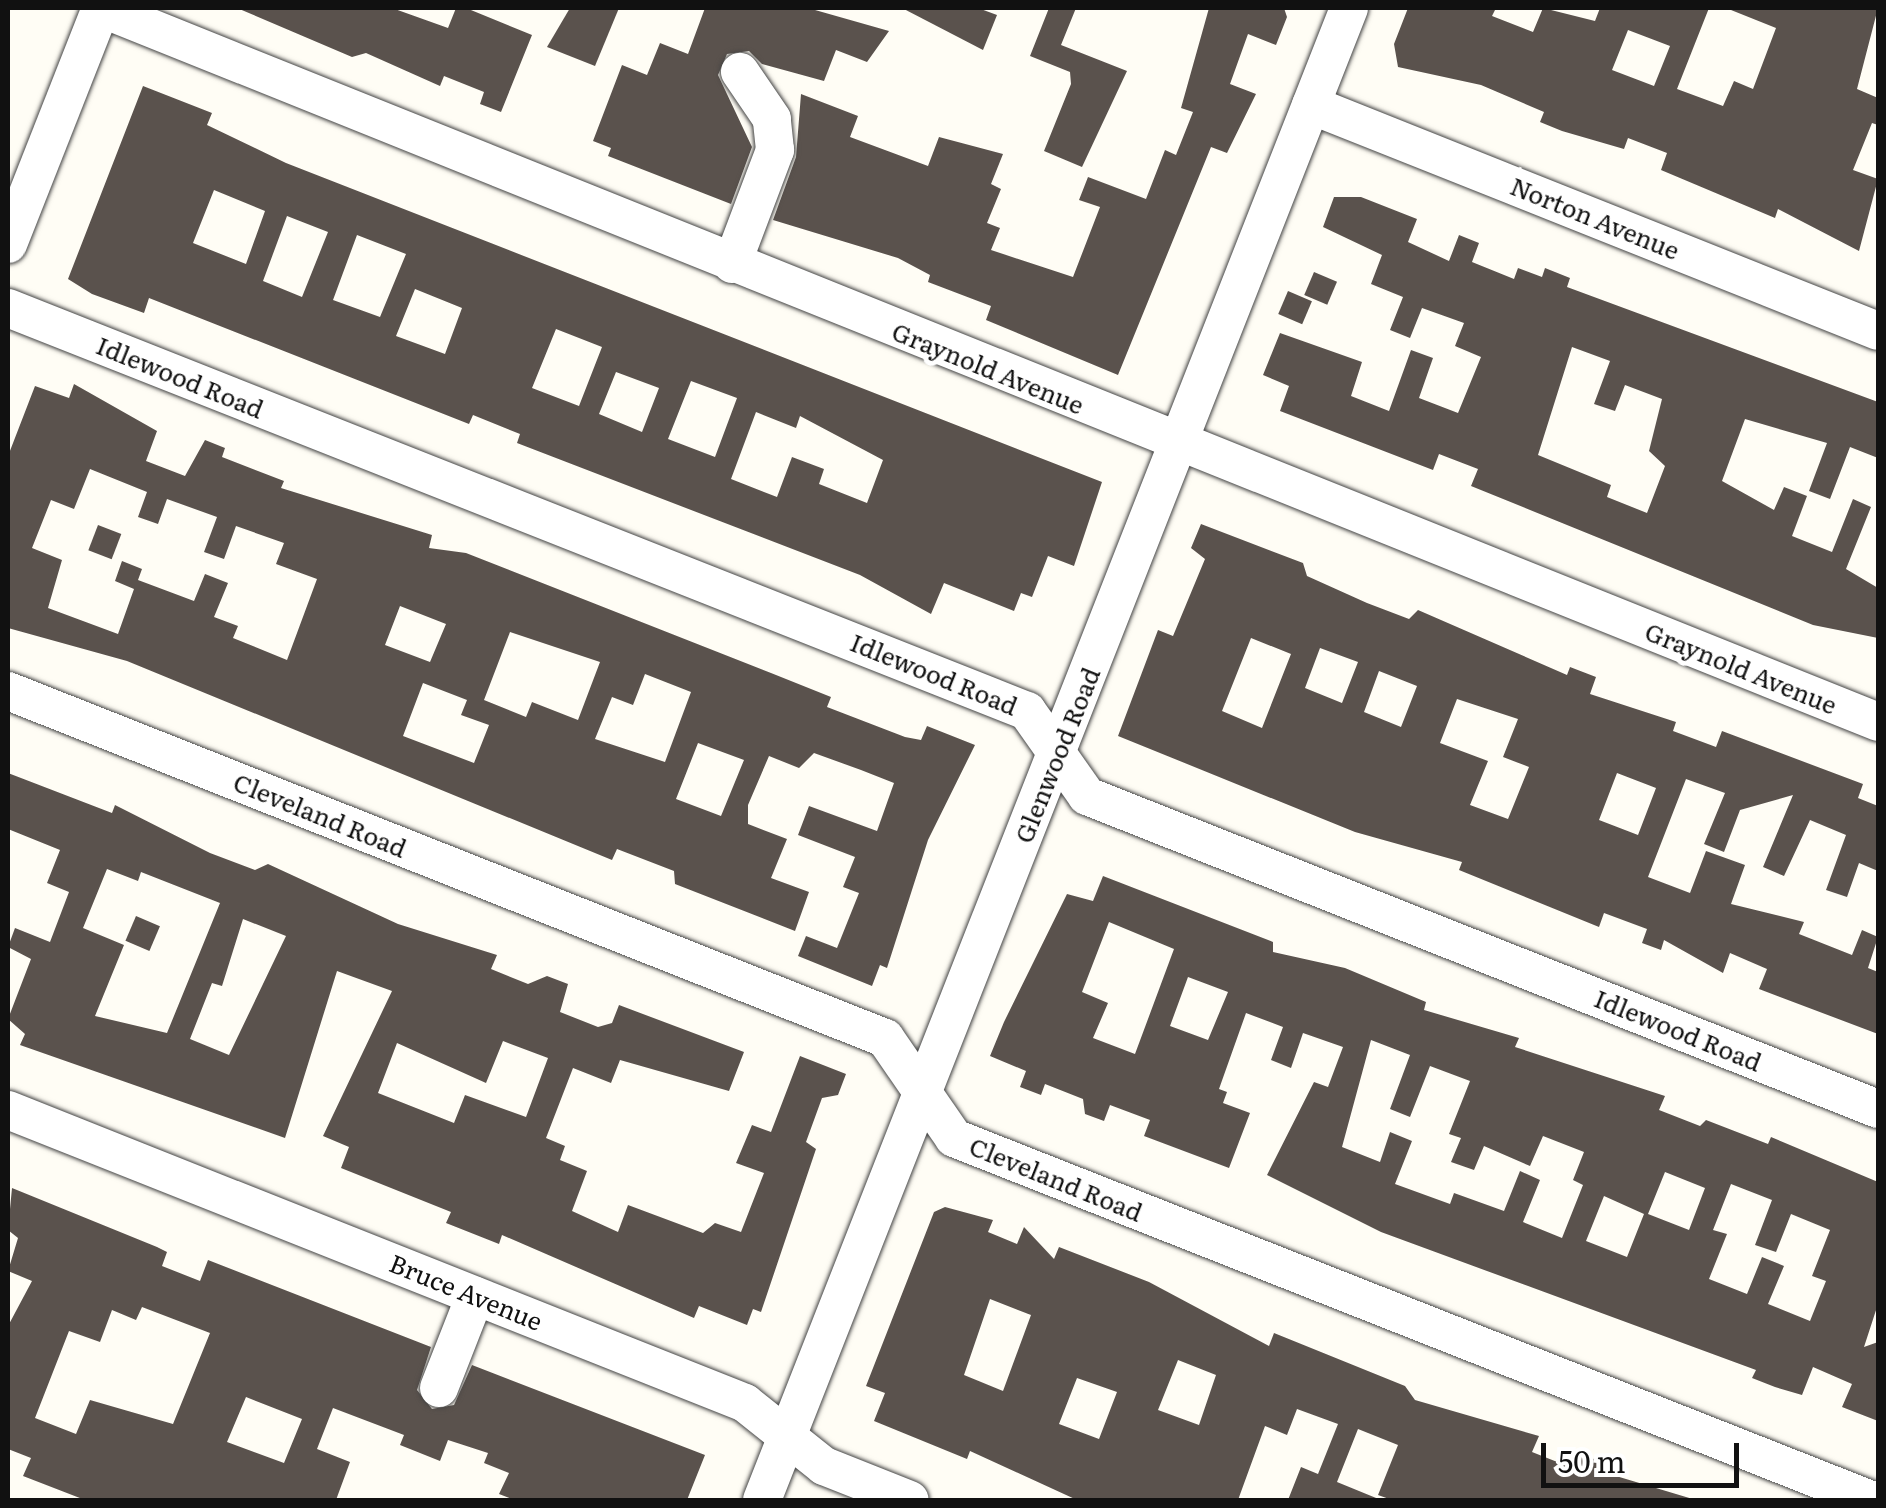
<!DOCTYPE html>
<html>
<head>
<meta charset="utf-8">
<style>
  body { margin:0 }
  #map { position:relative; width:1886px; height:1508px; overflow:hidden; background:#fffdf5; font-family:Literata,serif }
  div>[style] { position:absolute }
  .building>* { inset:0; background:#5a524d; transform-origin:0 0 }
  .roads { filter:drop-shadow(0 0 2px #444) drop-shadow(0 0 2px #444) }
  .minor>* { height:38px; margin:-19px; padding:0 19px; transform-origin:19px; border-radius:19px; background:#fff }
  span { translate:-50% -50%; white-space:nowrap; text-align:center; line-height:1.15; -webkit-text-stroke:10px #fff; paint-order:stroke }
  .street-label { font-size:25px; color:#111 }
  .frame { position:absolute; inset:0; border:10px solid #111; pointer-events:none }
  .scale { position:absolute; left:1541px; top:1443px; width:198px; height:45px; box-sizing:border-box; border:5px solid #111; border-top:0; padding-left:12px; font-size:30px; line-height:35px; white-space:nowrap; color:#111; -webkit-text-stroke:8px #fff; paint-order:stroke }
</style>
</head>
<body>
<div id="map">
  <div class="building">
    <div style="clip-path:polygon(237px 8px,392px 8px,448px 28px,456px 8px,466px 8px,532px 35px,501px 112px,480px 104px,484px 92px,444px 76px,440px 86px,366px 53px,352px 57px)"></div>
    <div style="clip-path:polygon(570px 8px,619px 8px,595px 66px,547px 47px)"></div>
    <div style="clip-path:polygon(705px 8px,808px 8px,889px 31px,867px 62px,836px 50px,824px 81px,762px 64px,749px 51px,727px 54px,718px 75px,752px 147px,731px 204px,608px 156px,611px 148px,593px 141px,622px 65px,647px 75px,660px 43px,688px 54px)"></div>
    <div style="clip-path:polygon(902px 8px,978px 8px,997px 15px,983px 50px)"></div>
    <div style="clip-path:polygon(1049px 8px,1076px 8px,1061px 45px,1127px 71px,1082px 167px,1044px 151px,1071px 84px,1070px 72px,1030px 56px)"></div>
    <div style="clip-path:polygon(1209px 8px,1284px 8px,1287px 17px,1276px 45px,1248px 34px,1230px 84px,1256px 94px,1227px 153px,1211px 147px,1118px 375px,986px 320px,991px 306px,928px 282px,930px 275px,898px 258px,773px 220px,796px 157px,801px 94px,858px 116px,850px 137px,928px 166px,939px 137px,1003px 154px,991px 184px,1001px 189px,987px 223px,1000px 228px,991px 250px,1073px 277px,1100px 207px,1079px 200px,1088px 177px,1146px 199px,1165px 150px,1176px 155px,1193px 112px,1181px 108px)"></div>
    <div style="clip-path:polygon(evenodd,1408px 8px,1496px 8px,1492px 16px,1533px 32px,1543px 8px,1595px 21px,1600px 8px,1709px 8px,1677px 89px,1723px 106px,1734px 81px,1753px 89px,1776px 28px,1726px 8px,1878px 8px,1857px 89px,1878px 98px,1878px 125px,1872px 123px,1853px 170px,1878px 179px,1859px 251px,1778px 209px,1775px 218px,1661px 170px,1667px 153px,1628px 138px,1624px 149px,1562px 131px,1540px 122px,1544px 112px,1481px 85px,1398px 67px,1394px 44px,1408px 8px,1628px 30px,1670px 46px,1654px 86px,1612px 70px,1628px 30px)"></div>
    <div style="clip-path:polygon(evenodd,143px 86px,212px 113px,207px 125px,286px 163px,1102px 482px,1074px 566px,1048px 556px,1032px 597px,1021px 593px,1014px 611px,944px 583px,931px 614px,860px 575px,517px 443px,520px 434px,473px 415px,469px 424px,149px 298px,144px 313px,92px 294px,68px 279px,143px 86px,214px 190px,265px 211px,246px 264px,193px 243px,214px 190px,143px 86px,287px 216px,328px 232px,302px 297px,263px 281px,287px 216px,143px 86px,357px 235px,406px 254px,380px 317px,333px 300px,357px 235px,143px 86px,415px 289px,462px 308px,445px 354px,396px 336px,415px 289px,143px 86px,556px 329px,602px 347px,579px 406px,532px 388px,556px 329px,143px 86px,616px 372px,659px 388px,642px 432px,599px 414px,616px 372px,143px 86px,691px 381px,737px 398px,715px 457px,668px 439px,691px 381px,143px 86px,756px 412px,796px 428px,800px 416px,883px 460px,867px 503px,819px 484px,824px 469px,792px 457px,777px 497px,731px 479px,756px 412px)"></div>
    <div style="clip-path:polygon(evenodd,1334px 197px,1361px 197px,1417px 219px,1408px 242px,1449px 261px,1459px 235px,1479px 243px,1472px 262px,1514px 279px,1518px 268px,1542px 277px,1545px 268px,1570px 278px,1567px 287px,1878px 402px,1878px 458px,1850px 447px,1830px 499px,1809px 491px,1827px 443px,1745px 419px,1722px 481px,1774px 510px,1784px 487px,1807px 496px,1792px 536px,1832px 552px,1853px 499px,1871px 507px,1846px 569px,1878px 588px,1878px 638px,1813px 625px,1471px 486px,1478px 469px,1439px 454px,1433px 470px,1280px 411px,1289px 386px,1263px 375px,1280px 333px,1362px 362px,1351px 396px,1389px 411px,1411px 350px,1433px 358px,1419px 398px,1458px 413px,1481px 357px,1455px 346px,1464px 323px,1422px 308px,1410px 338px,1390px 330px,1403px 297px,1371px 284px,1382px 255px,1323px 227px,1334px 197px,1572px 347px,1610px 361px,1594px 404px,1615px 411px,1625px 385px,1662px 399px,1649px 451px,1665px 466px,1647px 513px,1607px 497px,1611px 485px,1538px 455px,1572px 347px)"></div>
    <div style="left:1314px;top:272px;width:25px;height:25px;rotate:23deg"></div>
    <div style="left:1288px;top:291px;width:26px;height:25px;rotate:23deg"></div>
    <div style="clip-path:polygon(evenodd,74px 384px,157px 431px,146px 461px,185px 476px,205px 440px,225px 448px,222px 457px,284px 481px,281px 488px,432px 535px,429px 548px,466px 553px,771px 673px,831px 697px,827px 707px,905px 737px,921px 740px,927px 726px,975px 745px,928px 840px,887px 968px,880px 965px,872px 986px,798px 956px,806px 936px,837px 948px,859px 893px,843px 887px,855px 857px,798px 835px,809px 806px,877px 831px,894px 783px,861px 770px,814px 753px,799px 768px,769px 756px,748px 805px,748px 824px,787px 839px,771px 878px,809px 892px,795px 931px,675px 884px,674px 871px,617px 849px,612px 860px,127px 661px,8px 628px,8px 456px,35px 386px,69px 398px,74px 384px,90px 469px,147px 492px,138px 517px,158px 524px,167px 499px,217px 517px,204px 552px,224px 559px,236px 526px,284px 543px,276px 564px,317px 579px,287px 660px,233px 638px,238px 626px,214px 617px,228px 583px,205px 574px,194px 601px,138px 580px,142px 569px,122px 561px,115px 581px,134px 589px,118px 634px,48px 608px,62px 560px,32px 548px,51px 500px,74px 509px,90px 469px,74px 384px,400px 606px,446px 624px,430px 662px,385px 645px,400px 606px,74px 384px,510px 632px,600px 662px,578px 720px,532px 702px,526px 717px,484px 700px,510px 632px,74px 384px,645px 674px,691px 692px,665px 762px,595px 739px,612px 697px,633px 705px,645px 674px,74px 384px,423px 683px,467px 700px,461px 715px,489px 725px,474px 763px,403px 736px,423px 683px,74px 384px,698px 743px,744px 760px,721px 816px,676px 799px,698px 743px)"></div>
    <div style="clip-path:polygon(evenodd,1201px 524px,1303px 563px,1307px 576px,1367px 603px,1409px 619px,1418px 610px,1567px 675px,1570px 667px,1596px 677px,1590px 694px,1676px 722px,1673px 731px,1716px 747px,1722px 731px,1863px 784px,1858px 798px,1878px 806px,1878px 871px,1859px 863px,1847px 897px,1826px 890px,1846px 835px,1810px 820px,1784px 876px,1763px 867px,1793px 795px,1740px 810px,1724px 852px,1704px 844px,1725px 793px,1686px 779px,1648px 877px,1690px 893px,1706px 851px,1745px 865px,1731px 904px,1804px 922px,1799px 934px,1852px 955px,1862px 930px,1878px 937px,1868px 968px,1878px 972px,1878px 1034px,1759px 989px,1767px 969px,1730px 953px,1723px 973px,1664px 940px,1661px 950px,1642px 943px,1647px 929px,1604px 913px,1599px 927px,1459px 870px,1462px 862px,1355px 832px,1118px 736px,1158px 630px,1173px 636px,1205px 559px,1191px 548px,1201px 524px,1251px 638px,1291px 654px,1262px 728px,1222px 711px,1251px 638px,1201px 524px,1320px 648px,1358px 662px,1342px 703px,1305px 688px,1320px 648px,1201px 524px,1379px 671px,1417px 686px,1401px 727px,1364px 712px,1379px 671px,1201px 524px,1457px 699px,1518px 719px,1503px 757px,1529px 767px,1508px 819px,1470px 805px,1488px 761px,1440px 743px,1457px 699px,1201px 524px,1617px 773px,1656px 788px,1638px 835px,1599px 820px,1617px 773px)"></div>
    <div style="left:98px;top:525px;width:25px;height:27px;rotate:21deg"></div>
    <div style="clip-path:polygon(evenodd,8px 773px,112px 813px,115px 805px,210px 853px,255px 870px,268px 864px,398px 924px,497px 955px,491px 969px,528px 984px,547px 976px,568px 984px,560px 1012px,598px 1027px,612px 1023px,619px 1005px,744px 1052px,729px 1091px,620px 1060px,611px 1083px,573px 1068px,546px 1138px,565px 1146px,560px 1160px,587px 1171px,572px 1211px,618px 1232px,628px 1205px,703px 1233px,715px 1223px,741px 1232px,764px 1173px,736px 1163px,752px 1125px,771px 1132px,800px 1056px,846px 1074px,838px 1095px,822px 1098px,806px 1142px,816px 1149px,761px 1312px,753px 1309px,747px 1325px,699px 1306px,694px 1318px,502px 1235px,499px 1244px,446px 1223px,451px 1212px,341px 1168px,349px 1147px,323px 1136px,392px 991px,337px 971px,285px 1138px,20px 1045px,25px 1034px,8px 1019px,31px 959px,8px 947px,15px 928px,50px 942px,69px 892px,47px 883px,60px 850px,8px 829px,8px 773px,107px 869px,138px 881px,141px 872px,220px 903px,167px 1033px,95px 1016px,124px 945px,83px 928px,107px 869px,8px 773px,243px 919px,286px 936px,229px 1055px,190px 1039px,212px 983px,222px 986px,243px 919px,8px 773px,503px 1041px,548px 1058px,526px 1117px,465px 1095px,454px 1123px,378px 1093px,397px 1043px,486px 1083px,503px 1041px)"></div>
    <div style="clip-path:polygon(evenodd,1103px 876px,1273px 942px,1273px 952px,1345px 968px,1426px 1002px,1424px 1010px,1519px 1038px,1515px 1047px,1665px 1096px,1659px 1110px,1700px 1126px,1706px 1120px,1768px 1144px,1771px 1137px,1878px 1182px,1878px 1304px,1864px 1347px,1878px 1342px,1878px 1421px,1842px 1407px,1852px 1384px,1813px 1367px,1802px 1395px,1775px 1387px,1752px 1378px,1756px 1370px,1381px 1232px,1267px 1175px,1314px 1082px,1328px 1087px,1343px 1047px,1303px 1033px,1291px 1068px,1271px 1060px,1283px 1027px,1246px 1013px,1219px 1089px,1227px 1092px,1223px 1103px,1250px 1113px,1229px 1168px,1144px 1136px,1150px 1120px,1110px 1105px,1104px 1121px,1085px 1114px,1083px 1099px,1045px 1084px,1041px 1095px,1020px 1087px,1026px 1071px,990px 1056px,1004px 1022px,1067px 894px,1093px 901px,1103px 876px,1109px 922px,1174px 949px,1135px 1054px,1093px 1038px,1108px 1003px,1082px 992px,1109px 922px,1103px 876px,1188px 977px,1228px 992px,1208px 1040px,1170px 1026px,1188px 977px,1103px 876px,1371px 1040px,1410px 1055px,1390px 1109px,1410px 1117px,1430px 1066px,1470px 1081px,1449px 1134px,1461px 1138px,1451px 1162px,1474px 1170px,1484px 1146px,1530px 1166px,1543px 1136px,1584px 1152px,1573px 1180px,1583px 1185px,1562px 1238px,1523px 1222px,1540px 1180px,1520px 1171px,1504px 1211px,1454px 1193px,1450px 1204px,1395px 1184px,1412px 1141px,1390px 1132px,1380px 1162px,1342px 1147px,1371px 1040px,1103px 876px,1665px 1172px,1705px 1188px,1689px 1230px,1648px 1214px,1665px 1172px,1103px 876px,1731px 1184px,1772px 1200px,1755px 1245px,1776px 1252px,1791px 1214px,1830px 1230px,1812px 1276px,1826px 1281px,1810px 1321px,1768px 1304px,1784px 1266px,1762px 1257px,1747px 1294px,1709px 1279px,1727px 1234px,1713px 1230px,1731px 1184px,1103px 876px,1604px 1196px,1644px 1214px,1627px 1257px,1586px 1241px,1604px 1196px)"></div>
    <div style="left:136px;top:916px;width:26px;height:27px;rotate:23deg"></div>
    <div style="clip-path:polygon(evenodd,12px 1188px,157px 1247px,167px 1252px,162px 1266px,200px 1281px,208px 1260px,431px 1347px,417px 1390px,432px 1409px,454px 1405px,472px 1365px,705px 1455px,687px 1500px,515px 1500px,499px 1494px,509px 1473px,484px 1463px,488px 1453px,448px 1440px,440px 1461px,400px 1445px,404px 1435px,333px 1408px,317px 1449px,350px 1462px,336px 1500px,85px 1500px,23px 1476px,31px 1458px,8px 1449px,8px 1326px,32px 1281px,8px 1271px,18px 1238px,8px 1230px,12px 1188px,142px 1307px,210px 1333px,173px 1424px,90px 1400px,76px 1434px,35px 1418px,69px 1331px,100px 1342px,112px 1310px,136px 1320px,142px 1307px,12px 1188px,246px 1397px,302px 1419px,284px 1463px,227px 1442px,246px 1397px)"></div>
    <div style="clip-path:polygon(evenodd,945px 1207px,993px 1220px,988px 1232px,1017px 1244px,1024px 1227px,1054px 1259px,1059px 1247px,1149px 1282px,1269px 1346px,1274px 1333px,1405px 1386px,1415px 1400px,1539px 1436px,1532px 1452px,1575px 1469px,1581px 1454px,1599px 1461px,1596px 1470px,1696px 1500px,1392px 1500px,1378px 1495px,1398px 1445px,1358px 1429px,1337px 1482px,1381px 1500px,1288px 1500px,1301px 1467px,1318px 1474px,1338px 1424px,1297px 1409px,1287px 1435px,1265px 1426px,1238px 1500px,1077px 1500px,970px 1451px,967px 1459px,874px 1421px,885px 1393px,866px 1386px,934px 1212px,945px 1207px,990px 1299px,1031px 1315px,1003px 1391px,964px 1375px,990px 1299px,945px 1207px,1178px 1360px,1216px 1375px,1199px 1425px,1158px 1410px,1178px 1360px,945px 1207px,1077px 1378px,1117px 1392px,1099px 1439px,1059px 1424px,1077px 1378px)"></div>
  </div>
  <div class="roads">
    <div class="minor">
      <div style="left:101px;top:8px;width:1915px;rotate:21.89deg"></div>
      <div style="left:1311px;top:105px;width:610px;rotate:21.73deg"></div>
      <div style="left:8px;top:244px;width:254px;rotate:-68.5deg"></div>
      <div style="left:732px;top:264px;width:122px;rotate:-69.3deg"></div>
      <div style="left:775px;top:150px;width:31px;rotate:-96deg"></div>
      <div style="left:772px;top:119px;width:57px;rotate:-124.2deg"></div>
      <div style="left:8px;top:308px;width:1096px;rotate:21.58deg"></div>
      <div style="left:1027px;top:711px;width:104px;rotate:54.8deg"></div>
      <div style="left:1087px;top:796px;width:851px;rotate:21.59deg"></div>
      <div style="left:8px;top:691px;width:943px;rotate:21.59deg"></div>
      <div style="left:885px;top:1038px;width:121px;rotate:55.4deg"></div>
      <div style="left:954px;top:1138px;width:986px;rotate:21.54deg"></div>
      <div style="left:8px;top:1110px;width:793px;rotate:21.68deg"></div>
      <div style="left:745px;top:1403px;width:101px;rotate:38.6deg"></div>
      <div style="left:824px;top:1466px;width:92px;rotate:21.6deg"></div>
      <div style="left:439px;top:1388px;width:99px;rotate:-68.6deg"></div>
      <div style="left:762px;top:1500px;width:1603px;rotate:-68.52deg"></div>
    </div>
  </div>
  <div class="street-label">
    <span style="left:1595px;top:218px;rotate:22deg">Norton Avenue</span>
    <span style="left:988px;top:368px;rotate:22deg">Graynold Avenue</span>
    <span style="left:180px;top:377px;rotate:22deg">Idlewood Road</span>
    <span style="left:1741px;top:668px;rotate:22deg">Graynold Avenue</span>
    <span style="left:934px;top:674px;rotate:22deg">Idlewood Road</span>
    <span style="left:1057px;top:755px;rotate:-68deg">Glenwood Road</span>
    <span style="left:320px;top:815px;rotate:22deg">Cleveland Road</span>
    <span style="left:1678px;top:1030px;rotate:22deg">Idlewood Road</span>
    <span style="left:1056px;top:1179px;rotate:22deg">Cleveland Road</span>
    <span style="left:466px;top:1292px;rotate:22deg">Bruce Avenue</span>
  </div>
  <div class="frame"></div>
  <div class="scale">50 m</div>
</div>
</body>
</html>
